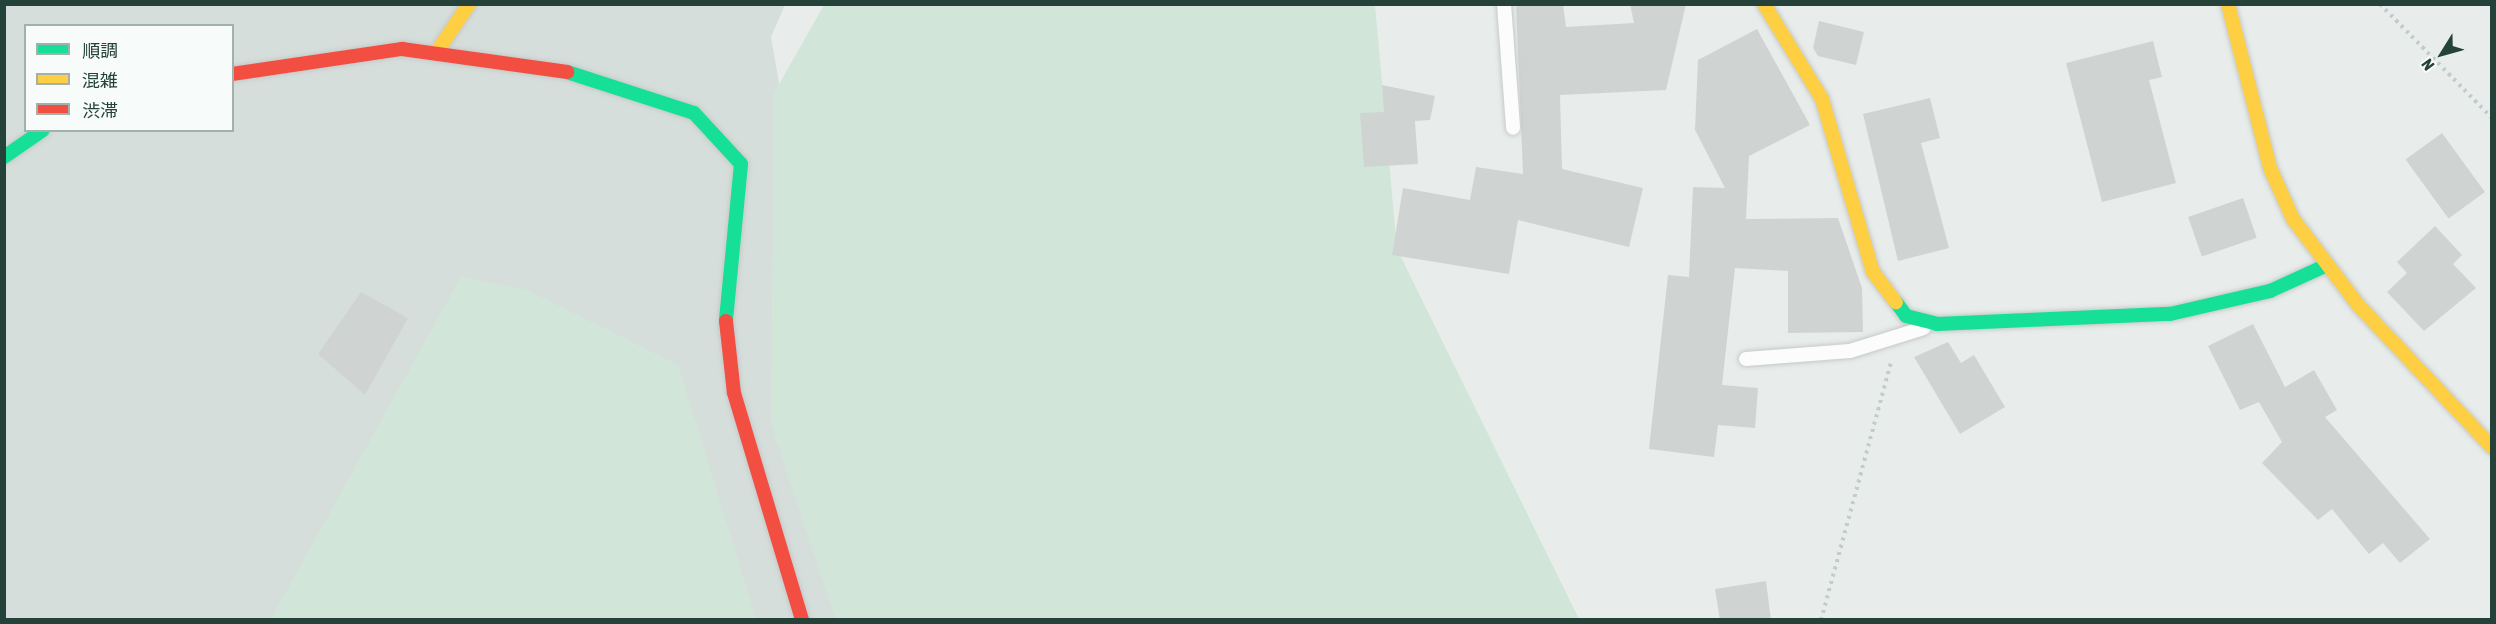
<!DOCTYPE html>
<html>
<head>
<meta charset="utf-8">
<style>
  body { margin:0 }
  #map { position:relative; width:2496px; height:624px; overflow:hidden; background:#e8edeb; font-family:"Asap Condensed","Noto Sans JP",sans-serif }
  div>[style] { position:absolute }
  .built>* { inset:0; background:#d6dedb }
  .green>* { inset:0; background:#d1e6d8 }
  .building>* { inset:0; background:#cfd4d2; transform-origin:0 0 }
  .path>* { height:4px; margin-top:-2px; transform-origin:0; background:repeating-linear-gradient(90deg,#c3ccca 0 3px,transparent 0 7.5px) }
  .roads { filter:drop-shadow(0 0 2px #c5cac8) drop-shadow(0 0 2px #c5cac8) }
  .lane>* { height:14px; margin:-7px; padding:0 7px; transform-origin:7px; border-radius:7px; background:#fcfcfc }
  .fast>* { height:14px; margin:-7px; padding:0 7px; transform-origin:7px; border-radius:7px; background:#16e098 }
  .slow>* { height:14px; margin:-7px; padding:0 7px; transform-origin:7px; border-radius:7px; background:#ffcf43 }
  .jam>* { height:14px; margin:-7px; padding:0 7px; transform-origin:7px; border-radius:7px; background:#f24e42 }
  span { translate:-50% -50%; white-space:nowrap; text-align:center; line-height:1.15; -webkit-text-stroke:4.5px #f7fbf9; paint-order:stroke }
  .frame { position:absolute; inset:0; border:6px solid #24423a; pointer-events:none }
  .legend { position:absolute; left:24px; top:24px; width:210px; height:108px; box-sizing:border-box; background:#f7fbf9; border:2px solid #a3b1ad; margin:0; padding:8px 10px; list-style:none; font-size:18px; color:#24423a }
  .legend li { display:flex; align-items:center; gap:12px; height:30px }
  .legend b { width:30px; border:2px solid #a3b1ad }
  .north { position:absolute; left:2412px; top:24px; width:60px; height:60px; -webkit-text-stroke:4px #f7fbf9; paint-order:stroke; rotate:233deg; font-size:16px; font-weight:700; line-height:24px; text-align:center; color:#24423a }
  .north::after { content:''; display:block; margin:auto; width:21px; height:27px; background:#24423a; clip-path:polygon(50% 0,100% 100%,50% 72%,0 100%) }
</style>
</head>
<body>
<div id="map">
  <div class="built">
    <div style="clip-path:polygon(evenodd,4px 5px,785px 5px,771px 37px,873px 619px,5px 619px,4px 5px,26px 26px,232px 26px,232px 130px,26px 130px,26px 26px)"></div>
  </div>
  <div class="green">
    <div style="clip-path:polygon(824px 5px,1375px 5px,1397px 249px,1579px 619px,836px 619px,771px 423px,774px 93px)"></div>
    <div style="clip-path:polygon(461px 277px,527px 290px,678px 365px,756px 619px,271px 619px)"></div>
  </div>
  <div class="building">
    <div style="clip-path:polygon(1516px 4px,1563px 4px,1566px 27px,1634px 23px,1630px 4px,1686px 4px,1666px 90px,1560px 95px,1562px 169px,1643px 188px,1629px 247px,1518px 220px,1509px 274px,1392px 255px,1403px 188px,1470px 200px,1476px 167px,1523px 174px)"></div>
    <div style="clip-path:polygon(1819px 21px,1864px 32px,1856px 65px,1818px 56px,1813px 48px)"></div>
    <div style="clip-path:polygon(1757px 29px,1810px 125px,1749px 156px,1746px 219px,1838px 218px,1862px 288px,1863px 332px,1788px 333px,1788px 271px,1735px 268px,1722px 385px,1758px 388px,1755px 428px,1718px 425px,1714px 457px,1649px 449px,1668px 275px,1689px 277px,1693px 187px,1725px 188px,1695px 130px,1698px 60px)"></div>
    <div style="clip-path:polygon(2153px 41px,2162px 77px,2149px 80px,2176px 183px,2102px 202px,2066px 63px)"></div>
    <div style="clip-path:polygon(1382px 85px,1435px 96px,1430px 120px,1415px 121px,1418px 164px,1364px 167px,1360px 113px,1384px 112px)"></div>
    <div style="clip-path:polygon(1930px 98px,1940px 138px,1921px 143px,1949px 248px,1898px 261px,1863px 114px)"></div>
    <div style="left:2442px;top:133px;width:73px;height:45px;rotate:54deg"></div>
    <div style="left:2243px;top:198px;width:42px;height:58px;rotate:71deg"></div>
    <div style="clip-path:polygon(2435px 226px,2462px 255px,2453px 264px,2476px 288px,2424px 331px,2387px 292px,2407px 273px,2397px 262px)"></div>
    <div style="clip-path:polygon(361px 292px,408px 318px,365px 395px,318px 354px)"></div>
    <div style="clip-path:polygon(2253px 324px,2285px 387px,2314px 370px,2337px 410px,2325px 417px,2430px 539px,2400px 563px,2383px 543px,2369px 554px,2332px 509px,2318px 520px,2262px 463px,2282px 442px,2259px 402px,2240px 410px,2208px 346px)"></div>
    <div style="clip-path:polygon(1948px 342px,1961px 363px,1974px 355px,2005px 407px,1960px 434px,1914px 357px)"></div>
    <div style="clip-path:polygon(1766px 581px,1771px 620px,1720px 620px,1715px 589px)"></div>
  </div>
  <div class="path">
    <div style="left:2380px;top:4px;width:160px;rotate:45.5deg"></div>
    <div style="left:1821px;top:620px;width:266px;rotate:-74.8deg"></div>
  </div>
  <div class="roads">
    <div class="lane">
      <div style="left:1504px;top:4px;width:124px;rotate:85.8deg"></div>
      <div style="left:1746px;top:359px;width:104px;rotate:-4.4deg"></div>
      <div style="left:1850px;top:351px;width:77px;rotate:-17.3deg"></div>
    </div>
    <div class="fast">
      <div style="left:567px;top:72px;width:133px;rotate:17.9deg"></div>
      <div style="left:694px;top:113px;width:69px;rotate:47.3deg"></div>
      <div style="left:741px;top:164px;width:158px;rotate:95.5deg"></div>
      <div style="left:4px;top:157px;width:47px;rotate:-34.7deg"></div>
      <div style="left:1896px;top:302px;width:17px;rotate:54deg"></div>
      <div style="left:1906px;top:316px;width:32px;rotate:14deg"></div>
      <div style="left:1937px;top:324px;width:233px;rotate:-2.5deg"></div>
      <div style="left:2170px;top:314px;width:103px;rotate:-13deg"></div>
      <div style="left:2270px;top:291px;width:60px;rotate:-24.4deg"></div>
    </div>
    <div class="slow">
      <div style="left:1764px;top:4px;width:111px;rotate:58.6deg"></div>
      <div style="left:1822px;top:99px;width:180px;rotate:73.6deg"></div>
      <div style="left:1873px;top:272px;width:38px;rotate:53deg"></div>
      <div style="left:2228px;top:4px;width:169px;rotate:75.6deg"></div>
      <div style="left:2270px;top:168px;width:56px;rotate:65.7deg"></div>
      <div style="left:2293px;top:219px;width:109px;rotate:52.8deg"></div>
      <div style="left:2359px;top:306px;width:194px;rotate:46.7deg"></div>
      <div style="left:436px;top:53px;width:59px;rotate:-56deg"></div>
    </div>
    <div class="jam">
      <div style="left:232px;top:74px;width:172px;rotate:-8.4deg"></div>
      <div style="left:402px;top:49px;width:167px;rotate:7.9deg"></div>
      <div style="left:726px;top:321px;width:72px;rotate:83.7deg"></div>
      <div style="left:734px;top:393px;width:237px;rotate:73.3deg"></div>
    </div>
  </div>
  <div class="frame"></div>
  <ul class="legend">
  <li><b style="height:8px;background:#16e098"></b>順調</li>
  <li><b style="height:8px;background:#ffcf43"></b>混雑</li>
  <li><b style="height:8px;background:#f24e42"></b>渋滞</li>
  </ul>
  <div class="north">N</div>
</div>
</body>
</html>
